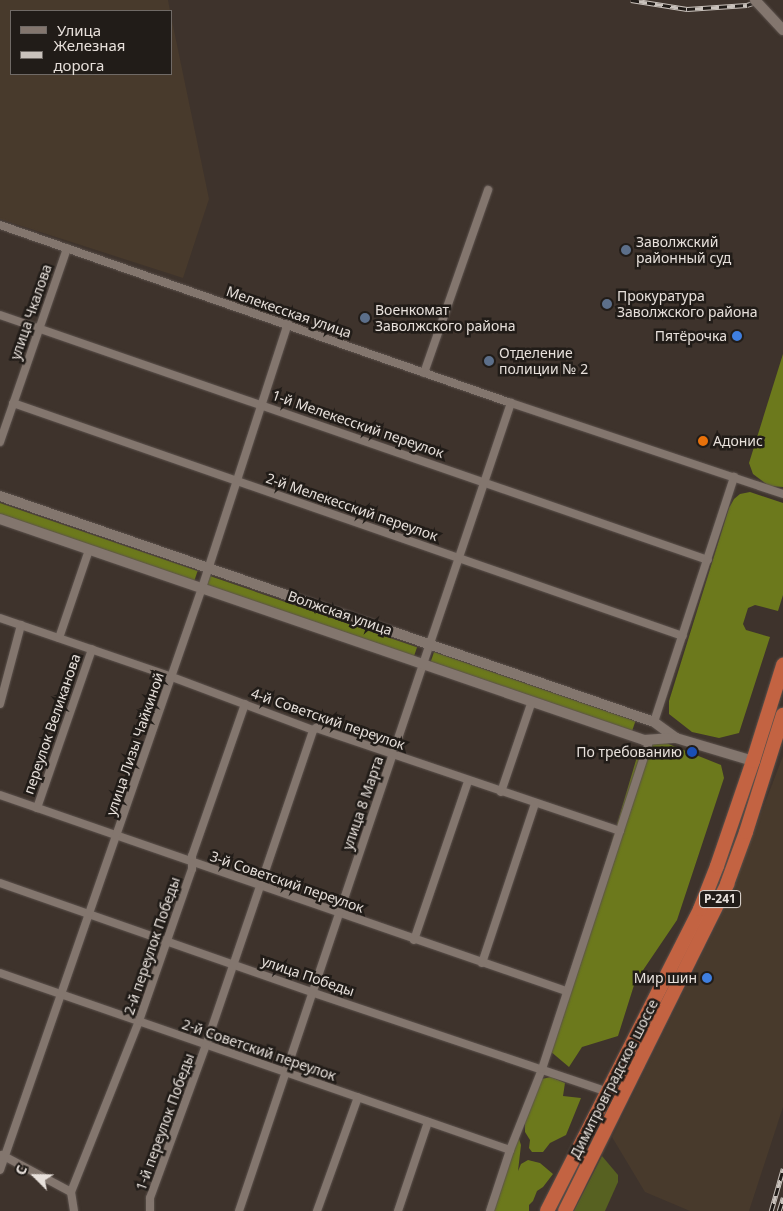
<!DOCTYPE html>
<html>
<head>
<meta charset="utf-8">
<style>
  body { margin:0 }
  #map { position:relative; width:783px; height:1211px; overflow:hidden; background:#3e332c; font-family:"Noto Sans",sans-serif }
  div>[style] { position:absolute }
  .industrial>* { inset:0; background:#483a2c }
  .green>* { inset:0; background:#576121 }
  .forest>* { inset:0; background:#6c791c; transform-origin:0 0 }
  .roads { filter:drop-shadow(0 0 1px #5b514c) drop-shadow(0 0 1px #5b514c) }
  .street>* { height:8px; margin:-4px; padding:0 4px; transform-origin:4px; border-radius:4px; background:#83766e }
  .secondary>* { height:10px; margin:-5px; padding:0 5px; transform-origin:5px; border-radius:5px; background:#83766e }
  .highway>* { height:14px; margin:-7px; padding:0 7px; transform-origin:7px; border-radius:7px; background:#c36342 }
  .rail>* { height:4.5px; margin-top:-2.25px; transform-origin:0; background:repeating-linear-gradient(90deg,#211c18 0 8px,#c9c2bc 0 16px); box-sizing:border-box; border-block:1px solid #c9c2bc }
  .bridges { filter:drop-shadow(0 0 1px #5b514c) drop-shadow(0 0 1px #5b514c) }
  .secondary-bridge>* { height:10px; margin:-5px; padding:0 5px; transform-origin:5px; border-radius:5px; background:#83766e }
  .dots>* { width:14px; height:14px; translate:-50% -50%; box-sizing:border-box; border:2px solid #211c18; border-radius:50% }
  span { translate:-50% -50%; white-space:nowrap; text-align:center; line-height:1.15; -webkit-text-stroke:5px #211c18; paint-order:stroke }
  .shield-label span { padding:1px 4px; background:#211c18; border:1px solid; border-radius:4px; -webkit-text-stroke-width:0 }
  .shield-label { font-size:12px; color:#e7e0db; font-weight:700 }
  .poi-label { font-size:14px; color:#e7e0db }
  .left { translate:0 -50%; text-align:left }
  .right { translate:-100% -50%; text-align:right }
  .street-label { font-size:14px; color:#e7e0db }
  .legend { position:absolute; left:10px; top:10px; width:162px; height:65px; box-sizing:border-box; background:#211c18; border:1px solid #706a66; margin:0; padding:6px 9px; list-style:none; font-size:15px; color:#e7e0db }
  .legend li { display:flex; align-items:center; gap:10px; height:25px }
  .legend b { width:25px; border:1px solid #706a66 }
  .north { position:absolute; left:10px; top:1151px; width:50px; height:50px; -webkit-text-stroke:4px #211c18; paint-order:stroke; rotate:293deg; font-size:14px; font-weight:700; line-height:20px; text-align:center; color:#e7e0db }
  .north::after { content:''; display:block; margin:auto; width:18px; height:22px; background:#e7e0db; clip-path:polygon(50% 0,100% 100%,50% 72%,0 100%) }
</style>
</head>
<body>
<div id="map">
  <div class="industrial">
    <div style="clip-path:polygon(0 0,168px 0,170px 11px,11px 11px,11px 74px,171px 74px,171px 16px,209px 199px,183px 278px,0 219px)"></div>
    <div style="clip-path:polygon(783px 756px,783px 1107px,749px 1211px,690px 1211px,645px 1192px,612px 1137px,722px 914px)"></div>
  </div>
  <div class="green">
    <div style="clip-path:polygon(602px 1156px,618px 1175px,618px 1182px,605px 1211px,574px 1211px)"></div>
  </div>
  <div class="forest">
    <div style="clip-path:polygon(783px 354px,783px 487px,769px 486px,753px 474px,749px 463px)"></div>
    <div style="clip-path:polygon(750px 492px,783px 503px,783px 595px,778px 611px,755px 605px,748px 608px,743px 624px,746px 630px,770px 637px,739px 733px,719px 738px,692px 732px,669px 714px,669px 701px,729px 508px,734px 499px,740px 494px)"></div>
    <div style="left:0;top:503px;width:209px;height:12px;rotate:19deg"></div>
    <div style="left:210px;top:576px;width:219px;height:10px;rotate:19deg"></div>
    <div style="left:434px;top:652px;width:213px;height:10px;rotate:19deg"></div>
    <div style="clip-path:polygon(661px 741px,721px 765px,724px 778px,677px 920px,635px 982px,618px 1036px,582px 1047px,569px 1067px,550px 1051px,639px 750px)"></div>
    <div style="clip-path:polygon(551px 1077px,565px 1083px,563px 1096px,581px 1098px,566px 1135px,550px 1143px,543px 1152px,532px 1152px,529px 1148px,530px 1140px,525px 1132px,525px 1121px,537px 1080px)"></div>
    <div style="clip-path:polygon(518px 1136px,521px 1145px,518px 1171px,521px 1164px,528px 1160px,540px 1163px,553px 1174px,543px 1187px,537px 1191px,533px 1201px,529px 1205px,529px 1211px,486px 1211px,490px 1198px)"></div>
  </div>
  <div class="roads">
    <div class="street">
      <div style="left:0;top:225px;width:541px;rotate:19.21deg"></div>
      <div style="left:511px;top:403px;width:287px;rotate:18.5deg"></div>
      <div style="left:0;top:315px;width:749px;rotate:19.09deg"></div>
      <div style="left:424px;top:373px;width:194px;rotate:-70.7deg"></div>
      <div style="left:13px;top:403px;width:709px;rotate:19.18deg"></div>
      <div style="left:0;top:442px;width:205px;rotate:-70.9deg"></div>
      <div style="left:0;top:618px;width:182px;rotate:18.9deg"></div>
      <div style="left:172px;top:677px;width:151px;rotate:20.6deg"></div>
      <div style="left:313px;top:730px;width:4px;rotate:-34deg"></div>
      <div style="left:316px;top:728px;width:321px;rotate:18.7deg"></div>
      <div style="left:59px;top:638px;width:93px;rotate:-71.2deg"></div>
      <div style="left:0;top:704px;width:82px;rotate:-75.1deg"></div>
      <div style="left:654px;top:722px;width:258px;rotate:-71.9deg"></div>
      <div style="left:501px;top:792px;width:96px;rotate:-71.2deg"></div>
      <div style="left:0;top:795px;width:599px;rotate:19.1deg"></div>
      <div style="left:37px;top:808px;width:168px;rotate:-70.9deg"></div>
      <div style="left:0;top:883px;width:330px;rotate:19.3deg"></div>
      <div style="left:311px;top:992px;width:313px;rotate:18.6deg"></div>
      <div style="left:414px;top:940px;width:168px;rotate:-71.2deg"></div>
      <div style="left:482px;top:963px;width:168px;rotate:-71.6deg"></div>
      <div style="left:0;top:973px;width:540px;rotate:19.14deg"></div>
      <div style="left:2px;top:1155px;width:78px;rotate:28.2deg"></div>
      <div style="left:71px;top:1192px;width:19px;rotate:81deg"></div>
      <div style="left:0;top:1170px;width:616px;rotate:-70.86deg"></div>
      <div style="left:202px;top:588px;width:278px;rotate:-72deg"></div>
      <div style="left:71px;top:1192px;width:184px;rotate:-68.3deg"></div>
      <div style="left:139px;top:1021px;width:161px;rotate:-70.8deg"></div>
      <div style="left:192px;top:869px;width:13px;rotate:-90deg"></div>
      <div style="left:192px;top:856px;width:161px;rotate:-70.8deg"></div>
      <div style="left:150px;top:1211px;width:13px;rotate:-90deg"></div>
      <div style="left:150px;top:1198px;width:163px;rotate:-69.9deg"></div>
      <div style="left:206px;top:1045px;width:333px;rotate:-71.2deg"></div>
      <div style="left:239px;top:1211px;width:853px;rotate:-71.4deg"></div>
      <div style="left:317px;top:1211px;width:121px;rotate:-70.2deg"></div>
      <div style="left:398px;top:1211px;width:94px;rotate:-71.4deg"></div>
      <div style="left:490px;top:1211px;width:64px;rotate:-71.8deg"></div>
      <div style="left:510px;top:1150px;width:87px;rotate:-68.4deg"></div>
      <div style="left:542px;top:1069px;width:347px;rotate:-71.9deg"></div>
    </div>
    <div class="secondary">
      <div style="left:0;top:496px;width:692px;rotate:19.06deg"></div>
      <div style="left:654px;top:722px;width:27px;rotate:36deg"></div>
      <div style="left:0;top:519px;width:681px;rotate:18.94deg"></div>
      <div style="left:644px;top:740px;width:32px;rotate:-4deg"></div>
      <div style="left:676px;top:738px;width:80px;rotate:16.6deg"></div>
    </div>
    <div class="highway">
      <div style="left:547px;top:1211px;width:339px;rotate:-63.1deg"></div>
      <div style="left:700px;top:909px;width:46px;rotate:-68.4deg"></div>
      <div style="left:717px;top:866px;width:111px;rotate:-71.1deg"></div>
      <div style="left:753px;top:761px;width:101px;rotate:-72.6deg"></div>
      <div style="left:565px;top:1211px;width:365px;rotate:-63.6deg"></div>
      <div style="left:727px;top:884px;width:55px;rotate:-69.9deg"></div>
      <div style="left:746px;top:832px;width:123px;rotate:-72.5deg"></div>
    </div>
  </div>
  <div class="rail">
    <div style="left:631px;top:0;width:57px;rotate:9.1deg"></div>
    <div style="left:687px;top:9px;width:60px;rotate:-3.8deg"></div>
    <div style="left:747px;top:5px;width:16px;rotate:-18deg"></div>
    <div style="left:771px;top:1211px;width:44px;rotate:-74.1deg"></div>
    <div style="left:779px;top:1211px;width:14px;rotate:-73deg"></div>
  </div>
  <div class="bridges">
    <div class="secondary-bridge">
      <div style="left:755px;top:0;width:41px;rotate:47deg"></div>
    </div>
  </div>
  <div class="dots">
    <div style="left:626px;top:250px;background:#5c6f8a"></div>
    <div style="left:607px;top:304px;background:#5c6f8a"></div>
    <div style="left:365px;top:318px;background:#5c6f8a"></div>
    <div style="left:737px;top:336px;background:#3f7fe0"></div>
    <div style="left:489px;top:361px;background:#5c6f8a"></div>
    <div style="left:703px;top:441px;background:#e8710a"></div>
    <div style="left:692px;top:752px;background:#1a4fb4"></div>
    <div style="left:707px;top:978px;background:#3f7fe0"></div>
  </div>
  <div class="shield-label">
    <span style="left:720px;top:899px">Р-241</span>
  </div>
  <div class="poi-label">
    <span class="left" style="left:636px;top:250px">Заволжский<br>районный суд</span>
    <span class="left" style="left:617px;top:304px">Прокуратура<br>Заволжского района</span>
    <span class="left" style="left:375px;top:318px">Военкомат<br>Заволжского района</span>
    <span class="right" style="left:727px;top:336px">Пятёрочка</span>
    <span class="left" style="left:499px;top:361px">Отделение<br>полиции № 2</span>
    <span class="left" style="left:713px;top:441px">Адонис</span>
    <span class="right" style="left:682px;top:752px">По требованию</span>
    <span class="right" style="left:697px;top:978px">Мир шин</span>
  </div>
  <div class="street-label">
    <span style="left:31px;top:312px;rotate:-71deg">улица Чкалова</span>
    <span style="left:289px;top:312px;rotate:19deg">Мелекесская улица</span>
    <span style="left:358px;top:424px;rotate:19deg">1-й Мелекесский переулок</span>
    <span style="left:352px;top:507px;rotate:19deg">2-й Мелекесский переулок</span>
    <span style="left:340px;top:613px;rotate:19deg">Волжская улица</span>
    <span style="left:328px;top:719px;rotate:19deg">4-й Советский переулок</span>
    <span style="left:52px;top:724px;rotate:-71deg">переулок Великанова</span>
    <span style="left:135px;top:744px;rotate:-71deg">улица Лизы Чайкиной</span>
    <span style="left:363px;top:803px;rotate:-71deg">улица 8 Марта</span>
    <span style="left:287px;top:882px;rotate:19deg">3-й Советский переулок</span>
    <span style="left:152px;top:946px;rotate:-71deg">2-й переулок Победы</span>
    <span style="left:308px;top:976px;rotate:19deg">улица Победы</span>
    <span style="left:259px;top:1050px;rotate:19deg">2-й Советский переулок</span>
    <span style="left:614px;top:1079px;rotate:-63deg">Димитровградское шоссе</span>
    <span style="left:165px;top:1122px;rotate:-70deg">1-й переулок Победы</span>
  </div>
  <ul class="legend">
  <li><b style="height:6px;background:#83766e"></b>Улица</li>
  <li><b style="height:6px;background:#c9c2bc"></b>Железная дорога</li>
  </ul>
  <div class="north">С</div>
</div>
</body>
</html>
